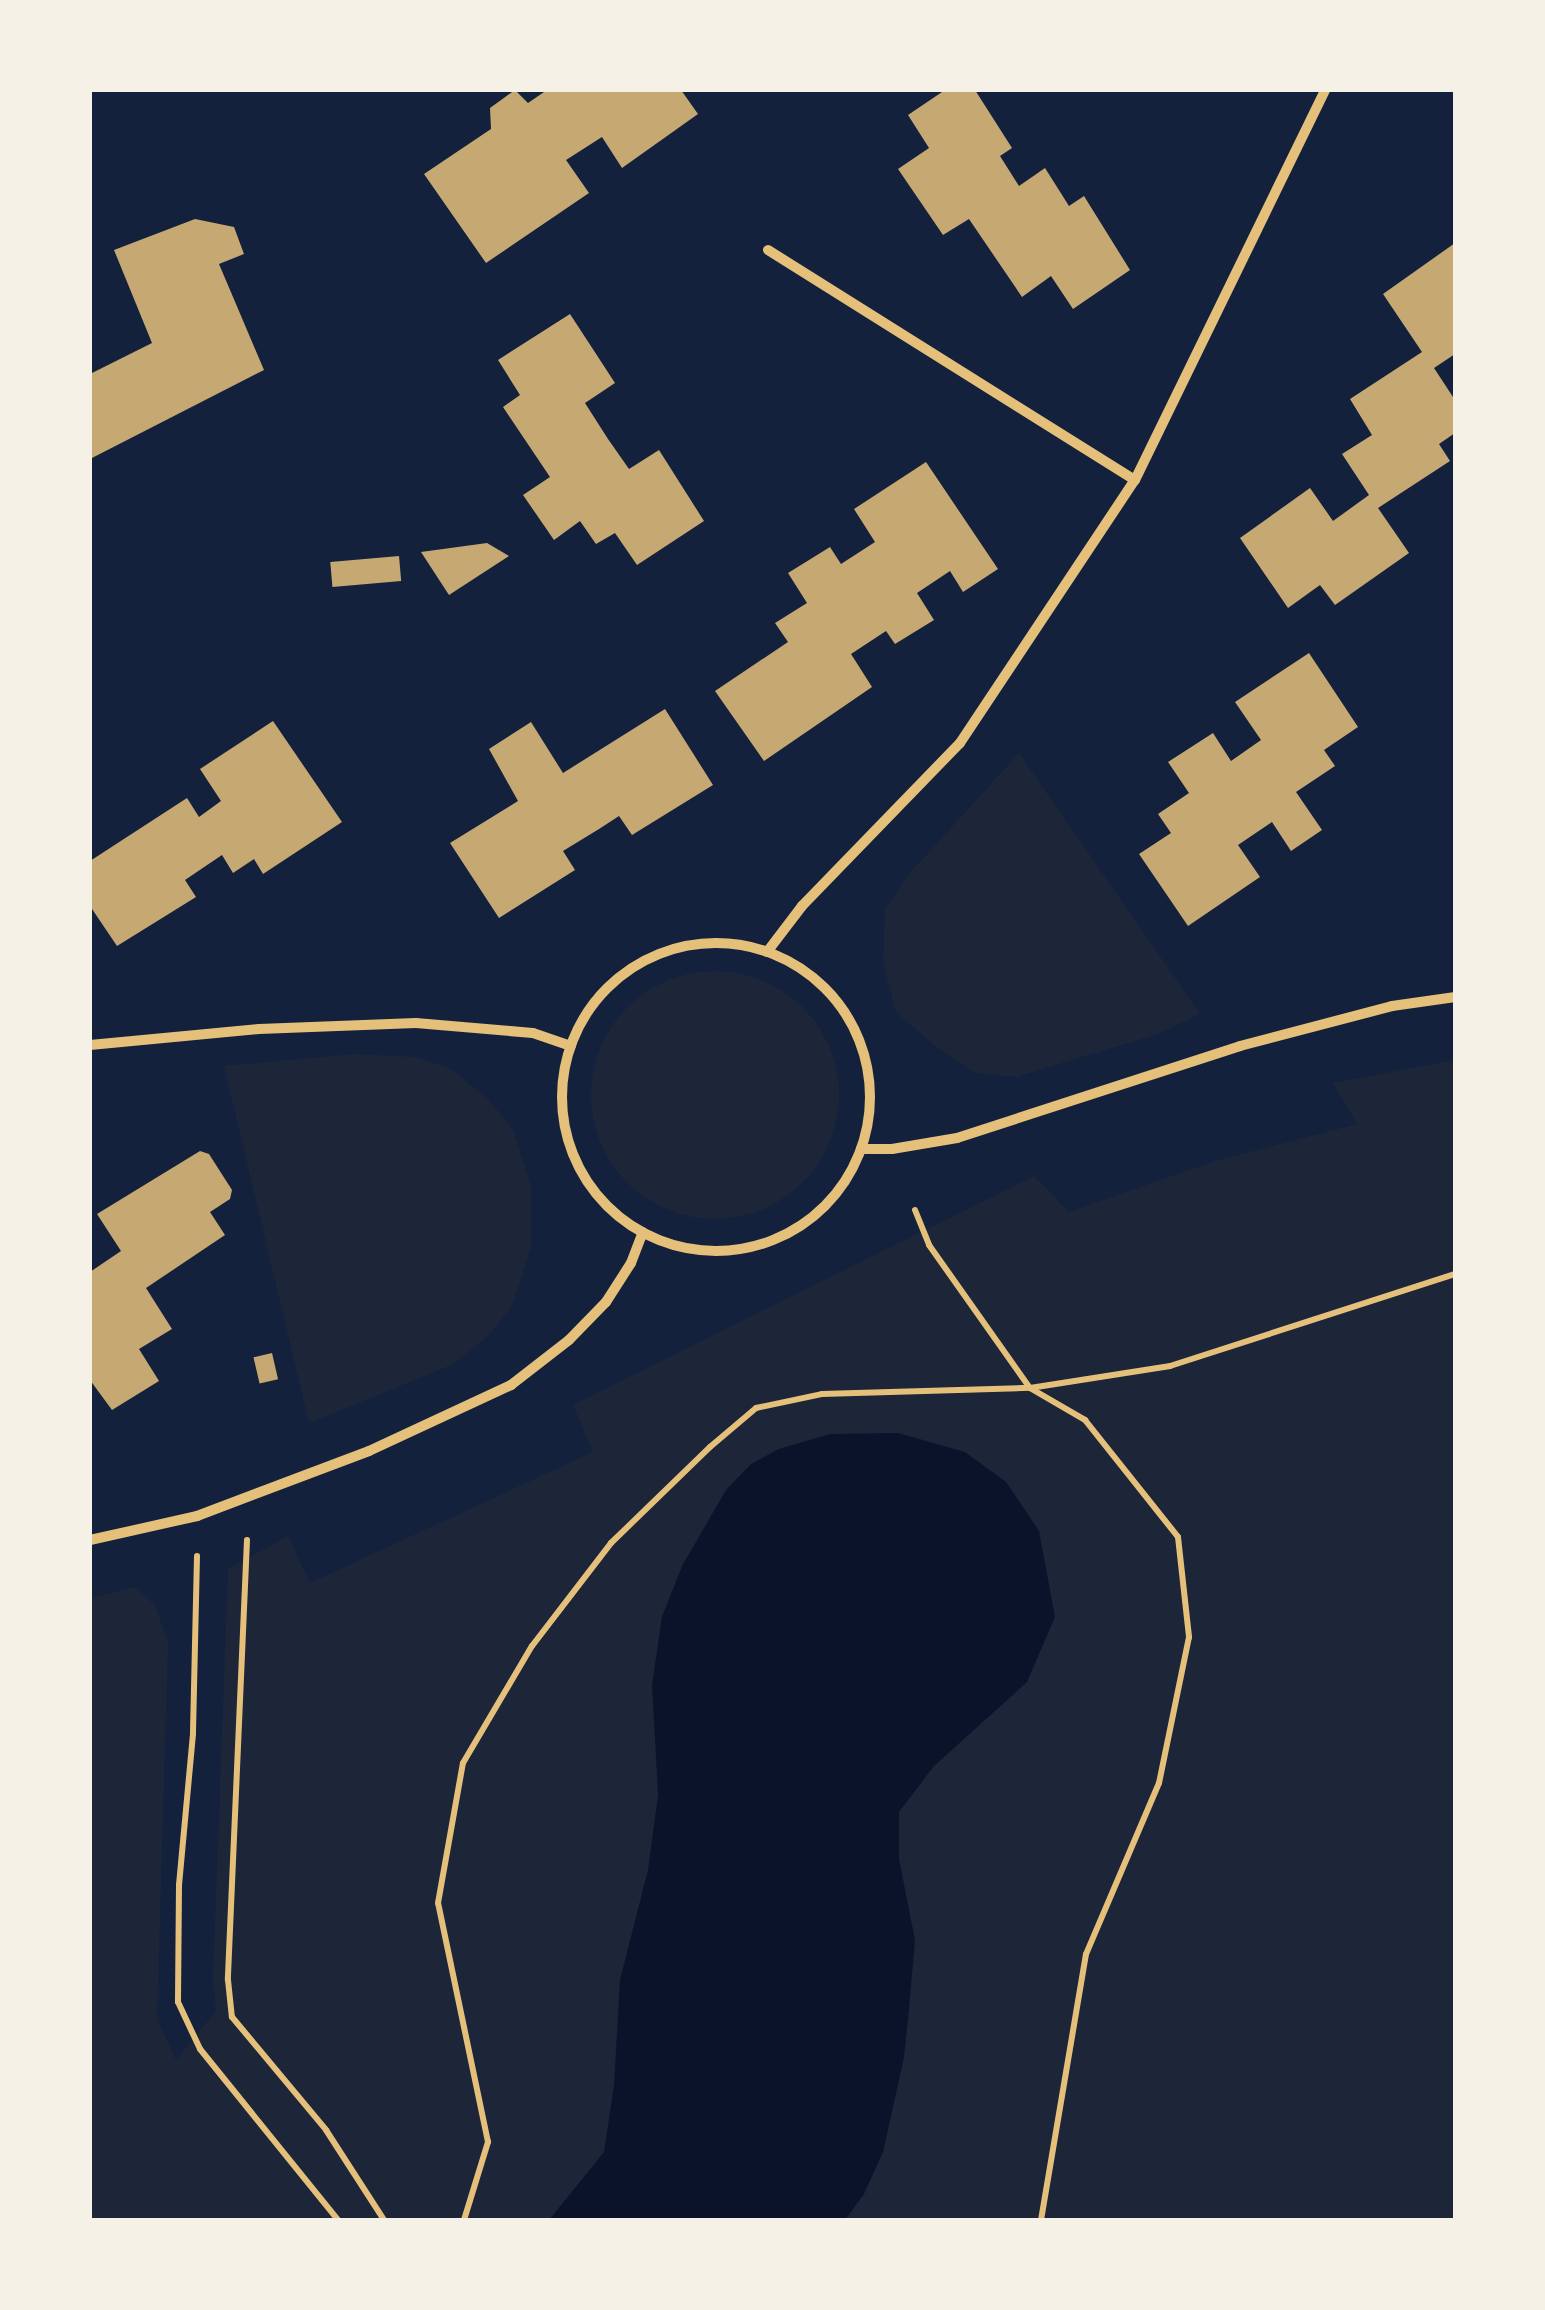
<!DOCTYPE html>
<html>
<head>
<meta charset="utf-8">
<style>
  body { margin:0 }
  #map { position:relative; width:1545px; height:2310px; overflow:hidden; background:#14213d; font-family:Bitter,serif }
  div>[style] { position:absolute }
  .green>* { inset:0; background:#1d2539 }
  .round { border-radius:50% }
  .water>* { inset:0; background:#0b132b }
  .building>* { inset:0; background:#c6a872; transform-origin:0 0 }
  .path>* { height:6px; margin:-3px; padding:0 3px; transform-origin:3px; border-radius:3px; background:#e5c07b }
  .minor>* { height:10px; margin:-5px; padding:0 5px; transform-origin:5px; border-radius:5px; background:#e5c07b }
  .minor>.ring { margin:-5px; padding:0; box-sizing:content-box; background:none; border:10px solid #e5c07b; border-radius:50% }
  span { translate:-50% -50%; white-space:nowrap; text-align:center; line-height:1.15; -webkit-text-stroke:10px #f6f1e7; paint-order:stroke }
  .frame { position:absolute; inset:0; border:92px solid #f6f1e7; pointer-events:none }
</style>
</head>
<body>
<div id="map">
  <div class="green">
    <div style="clip-path:polygon(1019px 753px,1200px 1014px,1158px 1034px,1016px 1077px,975px 1073px,934px 1045px,896px 1012px,883px 963px,885px 909px,909px 874px)"></div>
    <div class="round" style="left:591px;top:971px;width:248px;height:248px"></div>
    <div style="clip-path:polygon(354px 1054px,416px 1057px,451px 1069px,489px 1100px,513px 1129px,531px 1186px,531px 1247px,512px 1306px,489px 1335px,454px 1364px,309px 1423px,224px 1066px)"></div>
    <div style="clip-path:polygon(1455px 1060px,1455px 2220px,90px 2220px,90px 1598px,135px 1587px,155px 1605px,168px 1643px,157px 2019px,176px 2060px,216px 2011px,213px 1979px,228px 1569px,288px 1536px,310px 1583px,593px 1452px,573px 1405px,1034px 1176px,1069px 1212px,1215px 1161px,1357px 1124px,1333px 1083px)"></div>
  </div>
  <div class="water">
    <div style="clip-path:polygon(898px 1433px,965px 1452px,1006px 1482px,1039px 1531px,1055px 1617px,1027px 1682px,934px 1766px,899px 1812px,899px 1859px,915px 1940px,909px 2009px,904px 2057px,883px 2152px,864px 2194px,845px 2220px,549px 2220px,604px 2152px,614px 2085px,620px 1980px,648px 1870px,658px 1795px,652px 1685px,662px 1617px,682px 1566px,726px 1490px,751px 1464px,779px 1449px,830px 1434px)"></div>
  </div>
  <div class="building">
    <div style="clip-path:polygon(515px 90px,528px 103px,547px 90px,681px 90px,698px 114px,622px 168px,602px 137px,566px 160px,589px 193px,486px 263px,424px 174px,491px 129px,490px 108px)"></div>
    <div style="clip-path:polygon(945px 90px,975px 90px,1012px 148px,1000px 156px,1019px 186px,1045px 168px,1069px 206px,1084px 196px,1130px 270px,1073px 309px,1051px 276px,1022px 297px,969px 219px,943px 235px,898px 169px,929px 148px,908px 115px)"></div>
    <div style="clip-path:polygon(195px 219px,234px 227px,244px 254px,219px 264px,264px 370px,90px 459px,90px 374px,152px 343px,114px 250px)"></div>
    <div style="clip-path:polygon(1455px 243px,1455px 354px,1434px 368px,1455px 400px,1455px 433px,1439px 444px,1450px 461px,1378px 508px,1409px 553px,1335px 605px,1320px 585px,1288px 608px,1240px 538px,1310px 488px,1333px 521px,1369px 495px,1342px 454px,1372px 435px,1350px 399px,1422px 352px,1383px 294px)"></div>
    <div style="clip-path:polygon(570px 314px,615px 383px,585px 403px,608px 439px,629px 469px,659px 450px,704px 521px,637px 565px,615px 533px,596px 544px,580px 521px,554px 540px,523px 495px,550px 477px,503px 407px,520px 395px,498px 360px)"></div>
    <div style="clip-path:polygon(926px 462px,998px 569px,963px 592px,950px 571px,917px 593px,934px 620px,895px 644px,886px 631px,851px 654px,872px 687px,764px 761px,715px 691px,788px 642px,775px 623px,807px 603px,788px 573px,830px 547px,841px 564px,875px 542px,854px 509px)"></div>
    <div style="clip-path:polygon(487px 543px,509px 556px,449px 595px,421px 552px)"></div>
    <div style="left:399px;top:556px;width:25px;height:69px;rotate:85deg"></div>
    <div style="clip-path:polygon(1309px 653px,1358px 727px,1324px 750px,1335px 766px,1296px 792px,1322px 830px,1291px 851px,1272px 822px,1238px 845px,1260px 877px,1188px 926px,1139px 854px,1171px 833px,1158px 814px,1189px 793px,1168px 762px,1213px 733px,1231px 761px,1261px 740px,1235px 702px)"></div>
    <div style="clip-path:polygon(665px 709px,713px 785px,632px 835px,619px 816px,599px 829px,563px 851px,575px 870px,499px 918px,450px 843px,518px 801px,489px 749px,531px 722px,563px 773px)"></div>
    <div style="clip-path:polygon(273px 721px,342px 822px,263px 874px,254px 859px,233px 873px,222px 855px,185px 880px,196px 897px,117px 946px,90px 906px,90px 861px,187px 798px,199px 817px,221px 801px,200px 769px)"></div>
    <div style="clip-path:polygon(200px 1151px,209px 1154px,232px 1190px,230px 1199px,210px 1212px,225px 1235px,146px 1288px,172px 1329px,139px 1349px,159px 1381px,112px 1410px,90px 1380px,90px 1272px,121px 1251px,97px 1214px)"></div>
    <div style="left:272px;top:1353px;width:27px;height:19px;rotate:77deg"></div>
  </div>
  <div class="path">
    <div style="left:915px;top:1210px;width:38px;rotate:68deg"></div>
    <div style="left:929px;top:1245px;width:175px;rotate:54.8deg"></div>
    <div style="left:1030px;top:1388px;width:64px;rotate:30.2deg"></div>
    <div style="left:1085px;top:1420px;width:149px;rotate:51.5deg"></div>
    <div style="left:1178px;top:1537px;width:101px;rotate:83.7deg"></div>
    <div style="left:1189px;top:1637px;width:149px;rotate:101.6deg"></div>
    <div style="left:1159px;top:1783px;width:186px;rotate:113.1deg"></div>
    <div style="left:1086px;top:1954px;width:270px;rotate:99.6deg"></div>
    <div style="left:247px;top:1540px;width:440px;rotate:92.5deg"></div>
    <div style="left:228px;top:1980px;width:37px;rotate:84deg"></div>
    <div style="left:232px;top:2017px;width:147px;rotate:50.2deg"></div>
    <div style="left:326px;top:2130px;width:107px;rotate:57.2deg"></div>
    <div style="left:197px;top:1556px;width:178px;rotate:91.3deg"></div>
    <div style="left:193px;top:1734px;width:152px;rotate:95.3deg"></div>
    <div style="left:179px;top:1885px;width:117px;rotate:90.5deg"></div>
    <div style="left:178px;top:2002px;width:52px;rotate:64.9deg"></div>
    <div style="left:200px;top:2049px;width:220px;rotate:51.1deg"></div>
    <div style="left:464px;top:2220px;width:82px;rotate:-72.9deg"></div>
    <div style="left:488px;top:2142px;width:244px;rotate:-101.8deg"></div>
    <div style="left:438px;top:1903px;width:142px;rotate:-79.9deg"></div>
    <div style="left:463px;top:1763px;width:136px;rotate:-59.5deg"></div>
    <div style="left:532px;top:1646px;width:130px;rotate:-52.5deg"></div>
    <div style="left:611px;top:1543px;width:138px;rotate:-44.1deg"></div>
    <div style="left:710px;top:1447px;width:60px;rotate:-40.3deg"></div>
    <div style="left:756px;top:1408px;width:67px;rotate:-12deg"></div>
    <div style="left:822px;top:1394px;width:208px;rotate:-1.7deg"></div>
    <div style="left:1030px;top:1388px;width:142px;rotate:-8.9deg"></div>
    <div style="left:1170px;top:1366px;width:299px;rotate:-17.9deg"></div>
  </div>
  <div class="minor">
    <div style="left:768px;top:250px;width:433px;rotate:32.1deg"></div>
    <div class="ring" style="left:562px;top:943px;width:298px;height:298px"></div>
    <div style="left:767px;top:952px;width:58px;rotate:-52.7deg"></div>
    <div style="left:802px;top:906px;width:227px;rotate:-45.9deg"></div>
    <div style="left:960px;top:743px;width:316px;rotate:-56.4deg"></div>
    <div style="left:1135px;top:480px;width:434px;rotate:-64deg"></div>
    <div style="left:90px;top:1045px;width:170px;rotate:-5.4deg"></div>
    <div style="left:259px;top:1029px;width:157px;rotate:-2.2deg"></div>
    <div style="left:416px;top:1023px;width:117px;rotate:4.9deg"></div>
    <div style="left:533px;top:1033px;width:40px;rotate:18.9deg"></div>
    <div style="left:861px;top:1149px;width:31px"></div>
    <div style="left:892px;top:1149px;width:66px;rotate:-9.6deg"></div>
    <div style="left:957px;top:1138px;width:298px;rotate:-18deg"></div>
    <div style="left:1240px;top:1046px;width:157px;rotate:-14.7deg"></div>
    <div style="left:1392px;top:1006px;width:64px;rotate:-8.1deg"></div>
    <div style="left:90px;top:1540px;width:110px;rotate:-12.6deg"></div>
    <div style="left:197px;top:1516px;width:184px;rotate:-20.7deg"></div>
    <div style="left:369px;top:1451px;width:157px;rotate:-24.9deg"></div>
    <div style="left:511px;top:1385px;width:73px;rotate:-37.8deg"></div>
    <div style="left:569px;top:1340px;width:53px;rotate:-45.8deg"></div>
    <div style="left:606px;top:1302px;width:46px;rotate:-57.3deg"></div>
    <div style="left:631px;top:1263px;width:33px;rotate:-69deg"></div>
  </div>
  <div class="frame"></div>
</div>
</body>
</html>
